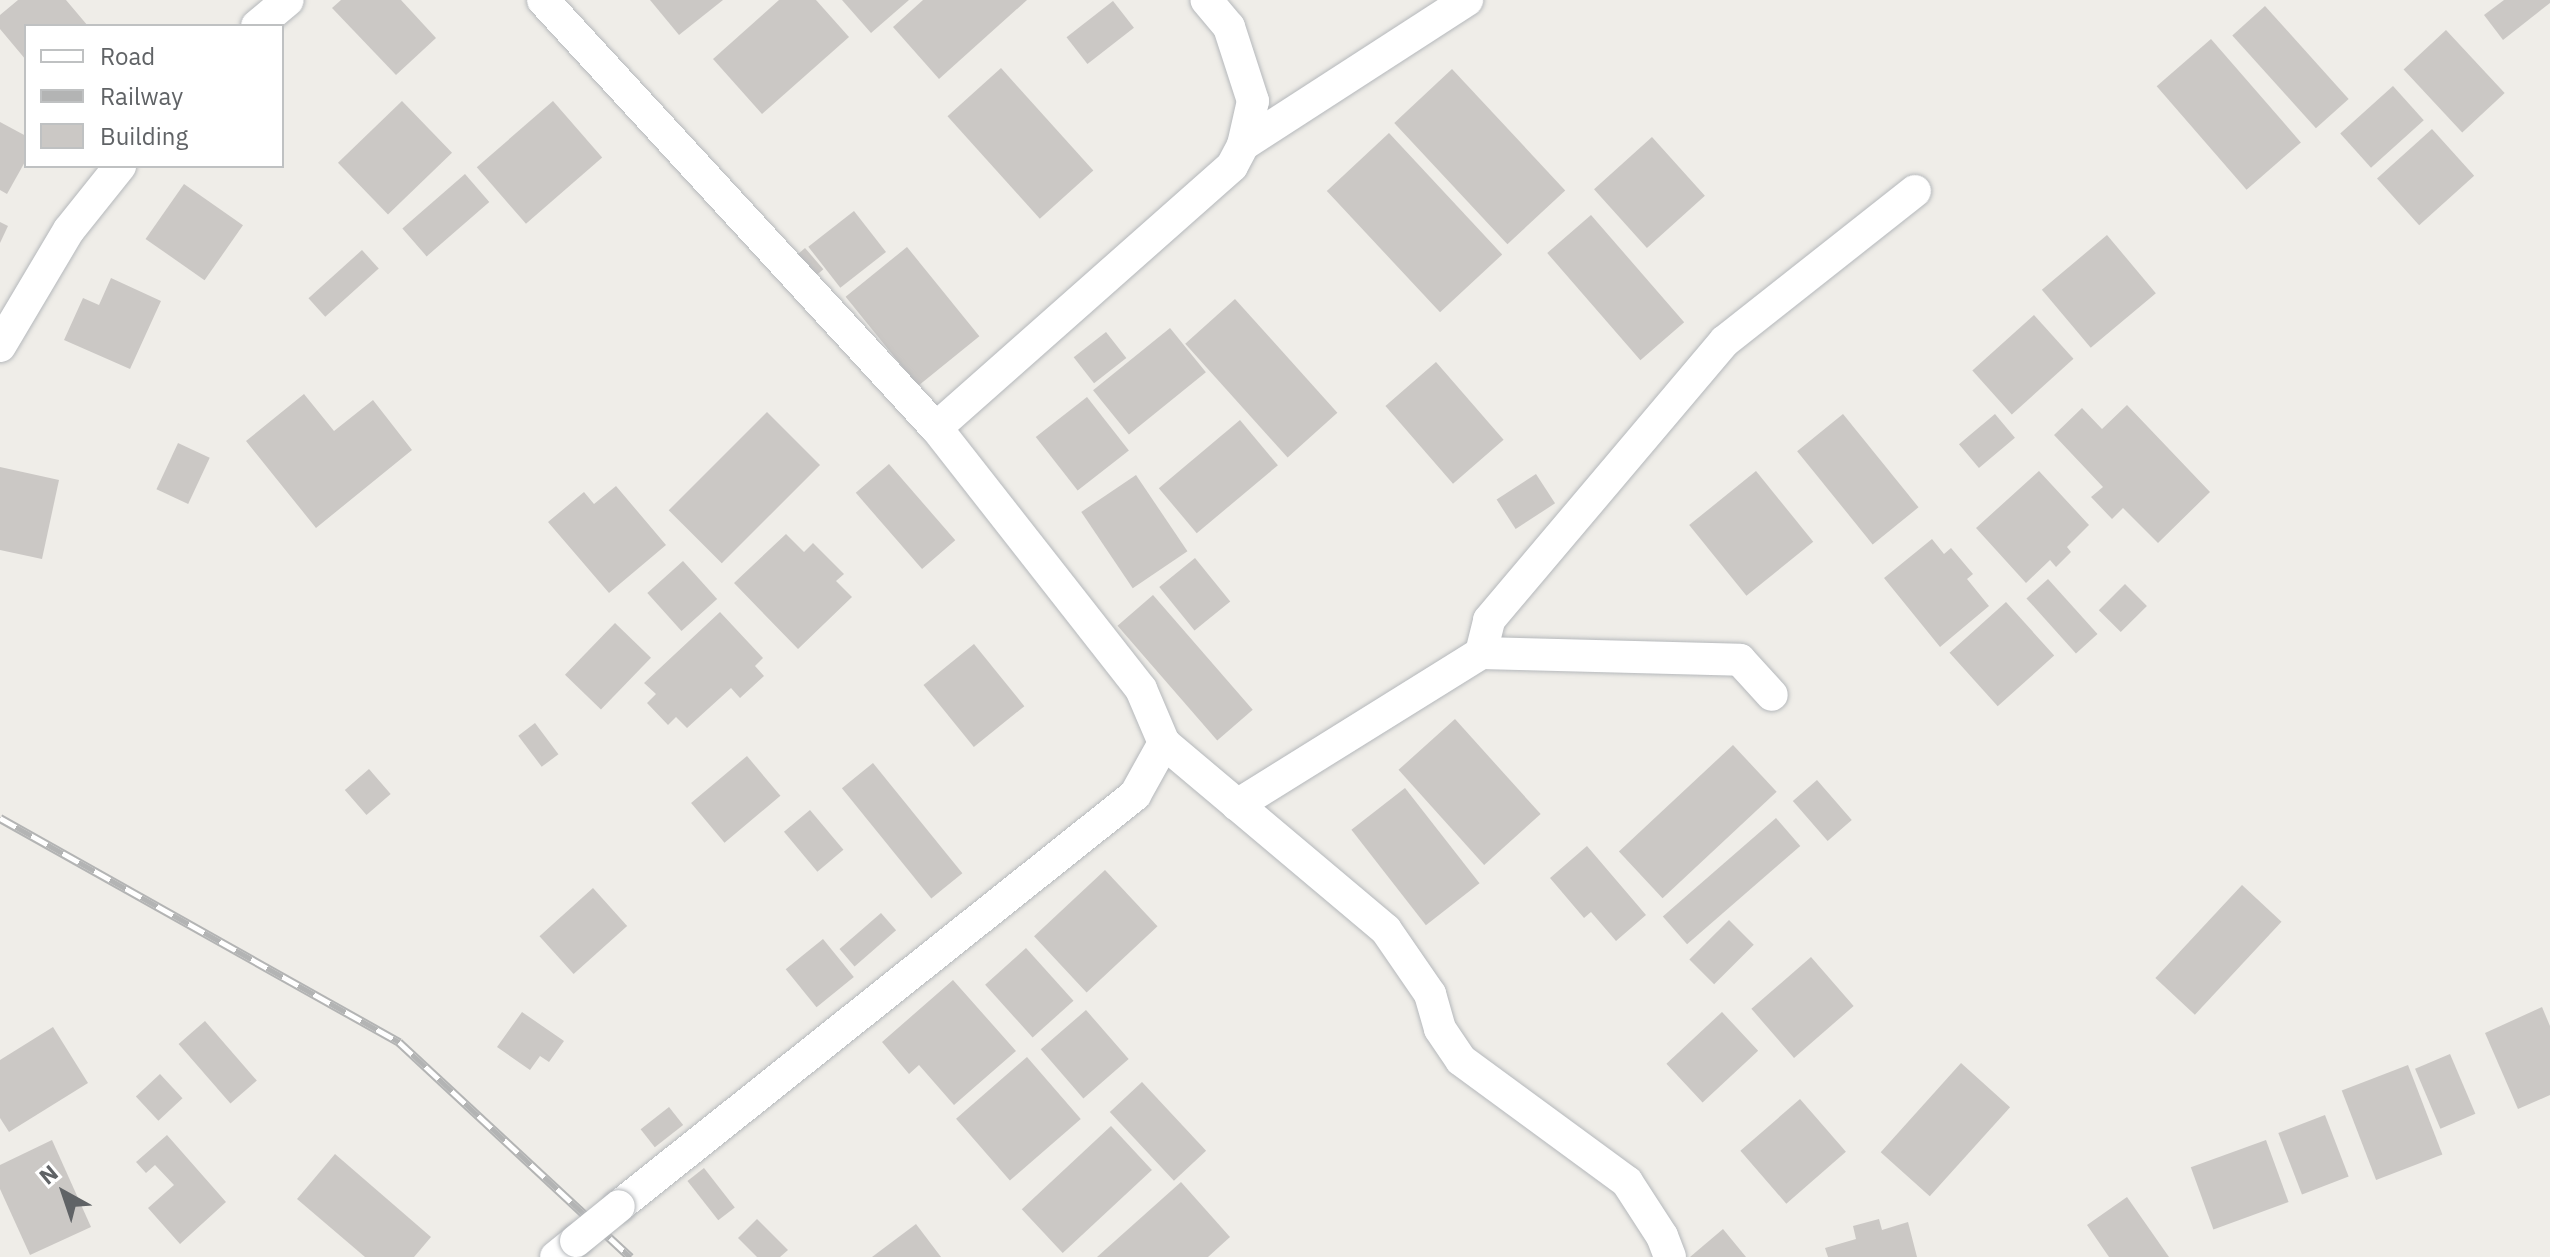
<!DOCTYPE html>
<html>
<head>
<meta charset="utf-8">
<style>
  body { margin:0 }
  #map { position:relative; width:2550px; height:1257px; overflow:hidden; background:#efede8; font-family:"IBM Plex Sans",sans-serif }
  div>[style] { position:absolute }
  .building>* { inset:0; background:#cbc8c5; transform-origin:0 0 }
  .roads { filter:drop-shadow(0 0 2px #b5b8bb) drop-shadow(0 0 2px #b5b8bb) }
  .minor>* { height:32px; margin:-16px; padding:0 16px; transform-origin:16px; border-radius:16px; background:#fff }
  .rail>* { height:9px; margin-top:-4.5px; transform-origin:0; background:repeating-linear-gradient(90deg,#fff 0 18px,#b3b4b4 0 36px); box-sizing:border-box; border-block:2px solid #b3b4b4 }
  .bridges { filter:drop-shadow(0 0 2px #b5b8bb) drop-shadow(0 0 2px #b5b8bb) }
  .minor-bridge>* { height:32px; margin:-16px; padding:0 16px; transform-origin:16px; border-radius:16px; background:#fff }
  span { translate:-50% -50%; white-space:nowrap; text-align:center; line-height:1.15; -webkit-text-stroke:8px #fff; paint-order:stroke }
  .legend { position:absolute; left:24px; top:24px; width:260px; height:144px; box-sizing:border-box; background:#fff; border:2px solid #bfc1c2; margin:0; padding:10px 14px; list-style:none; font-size:24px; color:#606366 }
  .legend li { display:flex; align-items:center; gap:16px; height:40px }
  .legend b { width:40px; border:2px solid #bfc1c2 }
  .north { position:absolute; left:24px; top:1153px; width:80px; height:80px; -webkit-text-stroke:6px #fff; paint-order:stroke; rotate:320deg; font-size:22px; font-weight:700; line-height:32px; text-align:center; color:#606366 }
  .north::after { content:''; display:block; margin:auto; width:28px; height:36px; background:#606366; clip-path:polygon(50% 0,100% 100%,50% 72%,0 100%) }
</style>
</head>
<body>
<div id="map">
  <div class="building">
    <div style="clip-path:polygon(18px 0,66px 0,88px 26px,26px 26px,26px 60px,0 29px,0 15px)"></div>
    <div style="clip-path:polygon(341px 0,401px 0,436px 38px,396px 75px,332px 8px)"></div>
    <div style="clip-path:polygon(650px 0,723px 0,679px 35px)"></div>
    <div style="clip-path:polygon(779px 0,816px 0,849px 37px,762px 114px,713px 59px)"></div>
    <div style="clip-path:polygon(842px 0,909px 0,871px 33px)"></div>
    <div style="clip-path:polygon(923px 0,1027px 0,939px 79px,893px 27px)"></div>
    <div style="clip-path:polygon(2504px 0,2550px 0,2550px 3px,2503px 40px,2484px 15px)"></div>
    <div style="left:1113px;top:1px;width:34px;height:59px;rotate:52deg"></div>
    <div style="left:2265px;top:6px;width:125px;height:44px;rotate:48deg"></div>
    <div style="left:2446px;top:30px;width:86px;height:58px;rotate:47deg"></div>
    <div style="left:2211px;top:39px;width:137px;height:72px;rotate:49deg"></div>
    <div style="left:1001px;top:68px;width:138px;height:72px;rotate:48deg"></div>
    <div style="left:1452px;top:69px;width:166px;height:79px;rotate:47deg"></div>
    <div style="left:2393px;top:86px;width:46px;height:71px;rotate:48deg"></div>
    <div style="left:402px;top:101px;width:72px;height:89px;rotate:46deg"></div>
    <div style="left:553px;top:101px;width:75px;height:101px;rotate:49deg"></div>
    <div style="clip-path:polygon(0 122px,26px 136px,26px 160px,7px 194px,0 190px)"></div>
    <div style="left:2432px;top:129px;width:63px;height:74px;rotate:48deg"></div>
    <div style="left:1389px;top:133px;width:166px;height:85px;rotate:47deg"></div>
    <div style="left:1652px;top:137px;width:79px;height:78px;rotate:48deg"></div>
    <div style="left:465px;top:174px;width:37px;height:83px;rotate:49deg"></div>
    <div style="left:184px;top:184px;width:72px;height:67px;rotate:35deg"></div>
    <div style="left:854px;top:211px;width:52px;height:58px;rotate:52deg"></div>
    <div style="left:1591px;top:215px;width:142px;height:58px;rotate:49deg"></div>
    <div style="clip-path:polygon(0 222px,8px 226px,0 243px)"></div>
    <div style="left:2107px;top:235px;width:76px;height:85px;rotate:50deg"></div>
    <div style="left:907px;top:247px;width:115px;height:79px;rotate:51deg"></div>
    <div style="left:805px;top:248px;width:28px;height:22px;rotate:49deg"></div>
    <div style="left:362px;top:250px;width:25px;height:72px;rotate:48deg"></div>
    <div style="clip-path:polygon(111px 278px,161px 301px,130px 369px,64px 340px,83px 298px,99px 305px)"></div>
    <div style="left:1235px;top:299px;width:153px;height:67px;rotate:48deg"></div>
    <div style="left:2034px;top:315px;width:59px;height:83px;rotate:48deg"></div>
    <div style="left:1170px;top:328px;width:57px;height:99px;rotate:51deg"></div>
    <div style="left:1106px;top:332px;width:33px;height:41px;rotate:52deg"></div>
    <div style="left:1436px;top:362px;width:103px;height:67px;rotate:49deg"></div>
    <div style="clip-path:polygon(304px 394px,334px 431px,373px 400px,412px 450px,316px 528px,246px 441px)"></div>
    <div style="left:1087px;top:397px;width:68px;height:65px;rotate:52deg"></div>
    <div style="clip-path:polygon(2127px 405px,2210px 492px,2158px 543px,2123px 508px,2112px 519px,2091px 497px,2103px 487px,2054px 435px,2082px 408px,2102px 429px)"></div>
    <div style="left:767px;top:412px;width:75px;height:139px;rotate:45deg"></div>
    <div style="left:1843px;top:414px;width:120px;height:59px;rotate:51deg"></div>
    <div style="left:1995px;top:414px;width:31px;height:47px;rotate:50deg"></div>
    <div style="left:1240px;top:420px;width:59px;height:106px;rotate:50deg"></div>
    <div style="left:178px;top:443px;width:35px;height:51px;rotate:25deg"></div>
    <div style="left:889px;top:464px;width:101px;height:44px;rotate:49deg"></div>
    <div style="clip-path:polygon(0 467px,59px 480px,42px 559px,0 550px)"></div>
    <div style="left:1756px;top:471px;width:91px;height:86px;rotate:51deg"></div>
    <div style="clip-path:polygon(2039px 471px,2089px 525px,2067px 547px,2071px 552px,2056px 567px,2050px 560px,2026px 583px,1976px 528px)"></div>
    <div style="left:1536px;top:474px;width:35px;height:47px;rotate:57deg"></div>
    <div style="left:1136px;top:475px;width:92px;height:66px;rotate:56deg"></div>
    <div style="clip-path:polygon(616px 486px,666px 545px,609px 593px,548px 522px,584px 492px,594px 504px)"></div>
    <div style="clip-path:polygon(786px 534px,804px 552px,813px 543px,844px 574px,836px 581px,852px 597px,798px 649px,734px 583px)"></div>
    <div style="clip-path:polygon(1932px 539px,1944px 554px,1951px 548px,1973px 574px,1967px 579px,1989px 606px,1940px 647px,1884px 578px)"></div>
    <div style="left:1195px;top:558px;width:56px;height:46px;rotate:51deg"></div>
    <div style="left:683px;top:561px;width:51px;height:48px;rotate:48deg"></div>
    <div style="left:2048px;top:579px;width:74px;height:29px;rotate:48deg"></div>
    <div style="left:2125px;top:584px;width:31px;height:37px;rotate:45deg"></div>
    <div style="left:1153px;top:595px;width:152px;height:47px;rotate:49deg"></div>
    <div style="left:2006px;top:602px;width:72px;height:76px;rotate:48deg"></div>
    <div style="clip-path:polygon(720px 612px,763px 658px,755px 666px,764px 676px,740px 698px,731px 688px,687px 728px,676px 717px,668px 725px,647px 703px,656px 694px,644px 683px)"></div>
    <div style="left:615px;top:623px;width:50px;height:72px;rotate:44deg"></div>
    <div style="left:974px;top:644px;width:80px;height:65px;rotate:51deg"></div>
    <div style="left:1455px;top:719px;width:128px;height:76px;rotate:48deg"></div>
    <div style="left:535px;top:723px;width:39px;height:21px;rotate:53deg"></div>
    <div style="left:1733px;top:745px;width:64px;height:156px;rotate:47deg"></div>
    <div style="left:747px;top:756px;width:52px;height:73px;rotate:50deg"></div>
    <div style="left:873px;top:763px;width:142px;height:40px;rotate:51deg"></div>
    <div style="left:369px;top:769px;width:33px;height:32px;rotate:49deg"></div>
    <div style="left:1817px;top:780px;width:53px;height:32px;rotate:49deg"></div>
    <div style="left:1405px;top:788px;width:121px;height:68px;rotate:52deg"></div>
    <div style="left:810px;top:810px;width:52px;height:34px;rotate:50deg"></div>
    <div style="left:1776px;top:818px;width:37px;height:150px;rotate:49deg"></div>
    <div style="clip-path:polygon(1587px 846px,1646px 915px,1616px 941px,1591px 912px,1584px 918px,1550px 878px)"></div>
    <div style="left:1105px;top:870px;width:77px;height:97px;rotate:47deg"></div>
    <div style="left:2242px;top:885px;width:54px;height:127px;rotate:43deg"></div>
    <div style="left:593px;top:888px;width:51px;height:72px;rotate:48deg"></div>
    <div style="left:881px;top:913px;width:23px;height:55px;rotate:49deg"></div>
    <div style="left:1729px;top:920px;width:35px;height:56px;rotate:45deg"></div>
    <div style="left:823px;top:939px;width:49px;height:48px;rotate:51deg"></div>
    <div style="left:1026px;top:948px;width:71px;height:55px;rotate:48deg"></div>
    <div style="left:1811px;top:957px;width:65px;height:79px;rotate:49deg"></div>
    <div style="clip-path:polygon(953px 980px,1016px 1051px,954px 1105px,919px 1065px,909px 1074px,882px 1042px)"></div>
    <div style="clip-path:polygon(2542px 1007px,2550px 1026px,2550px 1095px,2518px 1109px,2485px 1033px)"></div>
    <div style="left:1086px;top:1010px;width:65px;height:60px;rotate:49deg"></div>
    <div style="clip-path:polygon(522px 1012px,564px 1041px,549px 1062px,540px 1056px,530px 1070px,497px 1047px)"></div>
    <div style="left:1722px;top:1012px;width:53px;height:76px;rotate:47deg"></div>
    <div style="left:205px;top:1021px;width:79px;height:35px;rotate:49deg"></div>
    <div style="clip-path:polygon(53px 1027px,88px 1083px,9px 1132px,0 1118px,0 1060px)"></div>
    <div style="left:2450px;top:1054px;width:65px;height:38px;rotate:67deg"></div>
    <div style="left:1027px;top:1057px;width:82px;height:94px;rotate:49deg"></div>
    <div style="left:1961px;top:1063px;width:66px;height:120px;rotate:42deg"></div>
    <div style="left:2408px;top:1065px;width:96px;height:71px;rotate:69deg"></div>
    <div style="left:160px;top:1074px;width:33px;height:33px;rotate:47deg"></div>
    <div style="left:1142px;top:1082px;width:94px;height:44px;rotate:47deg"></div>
    <div style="left:1800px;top:1099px;width:70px;height:79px;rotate:49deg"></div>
    <div style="left:669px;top:1107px;width:23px;height:36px;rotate:52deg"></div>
    <div style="left:2325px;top:1115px;width:66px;height:50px;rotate:69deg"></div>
    <div style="left:1111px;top:1126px;width:60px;height:122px;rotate:47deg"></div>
    <div style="clip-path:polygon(167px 1135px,226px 1202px,180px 1244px,148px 1208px,174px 1185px,155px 1165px,146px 1173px,136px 1162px)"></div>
    <div style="clip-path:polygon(52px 1140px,91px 1227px,30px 1255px,0 1189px,0 1165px)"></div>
    <div style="left:2266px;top:1140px;width:66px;height:80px;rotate:70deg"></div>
    <div style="clip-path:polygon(335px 1154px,431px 1237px,414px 1257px,365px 1257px,297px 1199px)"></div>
    <div style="left:704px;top:1168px;width:50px;height:21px;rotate:52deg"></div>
    <div style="clip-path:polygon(1181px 1182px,1230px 1237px,1208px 1257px,1097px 1257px)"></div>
    <div style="clip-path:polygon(2127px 1197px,2169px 1257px,2109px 1257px,2087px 1225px)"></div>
    <div style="clip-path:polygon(757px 1219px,788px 1250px,780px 1257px,757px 1257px,738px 1238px)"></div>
    <div style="clip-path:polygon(1879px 1219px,1882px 1230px,1908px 1222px,1917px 1257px,1828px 1257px,1825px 1248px,1856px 1239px,1853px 1226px)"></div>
    <div style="clip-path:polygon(916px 1224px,941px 1257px,872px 1257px)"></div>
    <div style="clip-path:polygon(1723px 1229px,1746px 1257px,1690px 1257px)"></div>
  </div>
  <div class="roads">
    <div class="minor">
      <div style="left:543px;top:0;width:581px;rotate:47.44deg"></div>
      <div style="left:257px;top:26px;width:40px;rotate:-40deg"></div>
      <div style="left:1243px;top:145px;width:267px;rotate:-32.9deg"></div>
      <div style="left:0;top:346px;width:135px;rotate:-59.3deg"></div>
      <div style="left:69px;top:230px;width:82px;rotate:-51.4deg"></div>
      <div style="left:1481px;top:653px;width:34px;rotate:-76deg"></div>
      <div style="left:1489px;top:620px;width:365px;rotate:-49.8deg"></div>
      <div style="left:1725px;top:341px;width:242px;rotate:-38.3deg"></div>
      <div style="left:1164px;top:743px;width:290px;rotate:40.1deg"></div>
      <div style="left:1386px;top:930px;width:78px;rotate:55.5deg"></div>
      <div style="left:1430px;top:994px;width:36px;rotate:74deg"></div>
      <div style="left:1440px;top:1029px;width:37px;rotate:56deg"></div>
      <div style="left:1461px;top:1060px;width:206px;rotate:36.3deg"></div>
      <div style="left:1627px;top:1182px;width:64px;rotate:57.1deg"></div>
      <div style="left:1662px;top:1236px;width:22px;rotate:69deg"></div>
      <div style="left:1237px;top:805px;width:287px;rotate:-31.9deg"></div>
      <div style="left:1481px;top:653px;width:259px;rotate:1.5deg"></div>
      <div style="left:1740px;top:660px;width:47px;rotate:47.6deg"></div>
      <div style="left:619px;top:1206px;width:660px;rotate:-38.54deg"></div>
      <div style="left:1135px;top:795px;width:60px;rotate:-60.9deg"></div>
      <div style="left:1164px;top:743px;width:59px;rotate:-113.1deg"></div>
      <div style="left:1141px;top:689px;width:332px;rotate:-128.1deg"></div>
      <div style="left:936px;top:428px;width:395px;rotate:-41.5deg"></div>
      <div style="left:1232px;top:166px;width:24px;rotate:-62deg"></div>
      <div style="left:1243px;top:145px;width:45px;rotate:-77.2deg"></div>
      <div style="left:1253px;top:101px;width:78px;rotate:-108deg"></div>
      <div style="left:1229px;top:27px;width:35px;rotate:-130deg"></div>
      <div style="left:556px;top:1257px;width:26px;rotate:-39deg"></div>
    </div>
  </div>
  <div class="rail">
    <div style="left:0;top:818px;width:458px;rotate:29.3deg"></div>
    <div style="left:399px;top:1042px;width:316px;rotate:42.9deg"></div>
  </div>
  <div class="bridges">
    <div class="minor-bridge">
      <div style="left:576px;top:1241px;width:55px;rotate:-39.1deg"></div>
    </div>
  </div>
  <ul class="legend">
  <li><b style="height:10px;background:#fff"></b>Road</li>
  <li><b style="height:10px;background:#b3b4b4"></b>Railway</li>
  <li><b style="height:22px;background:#cbc8c5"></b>Building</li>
  </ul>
  <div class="north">N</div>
</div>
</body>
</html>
